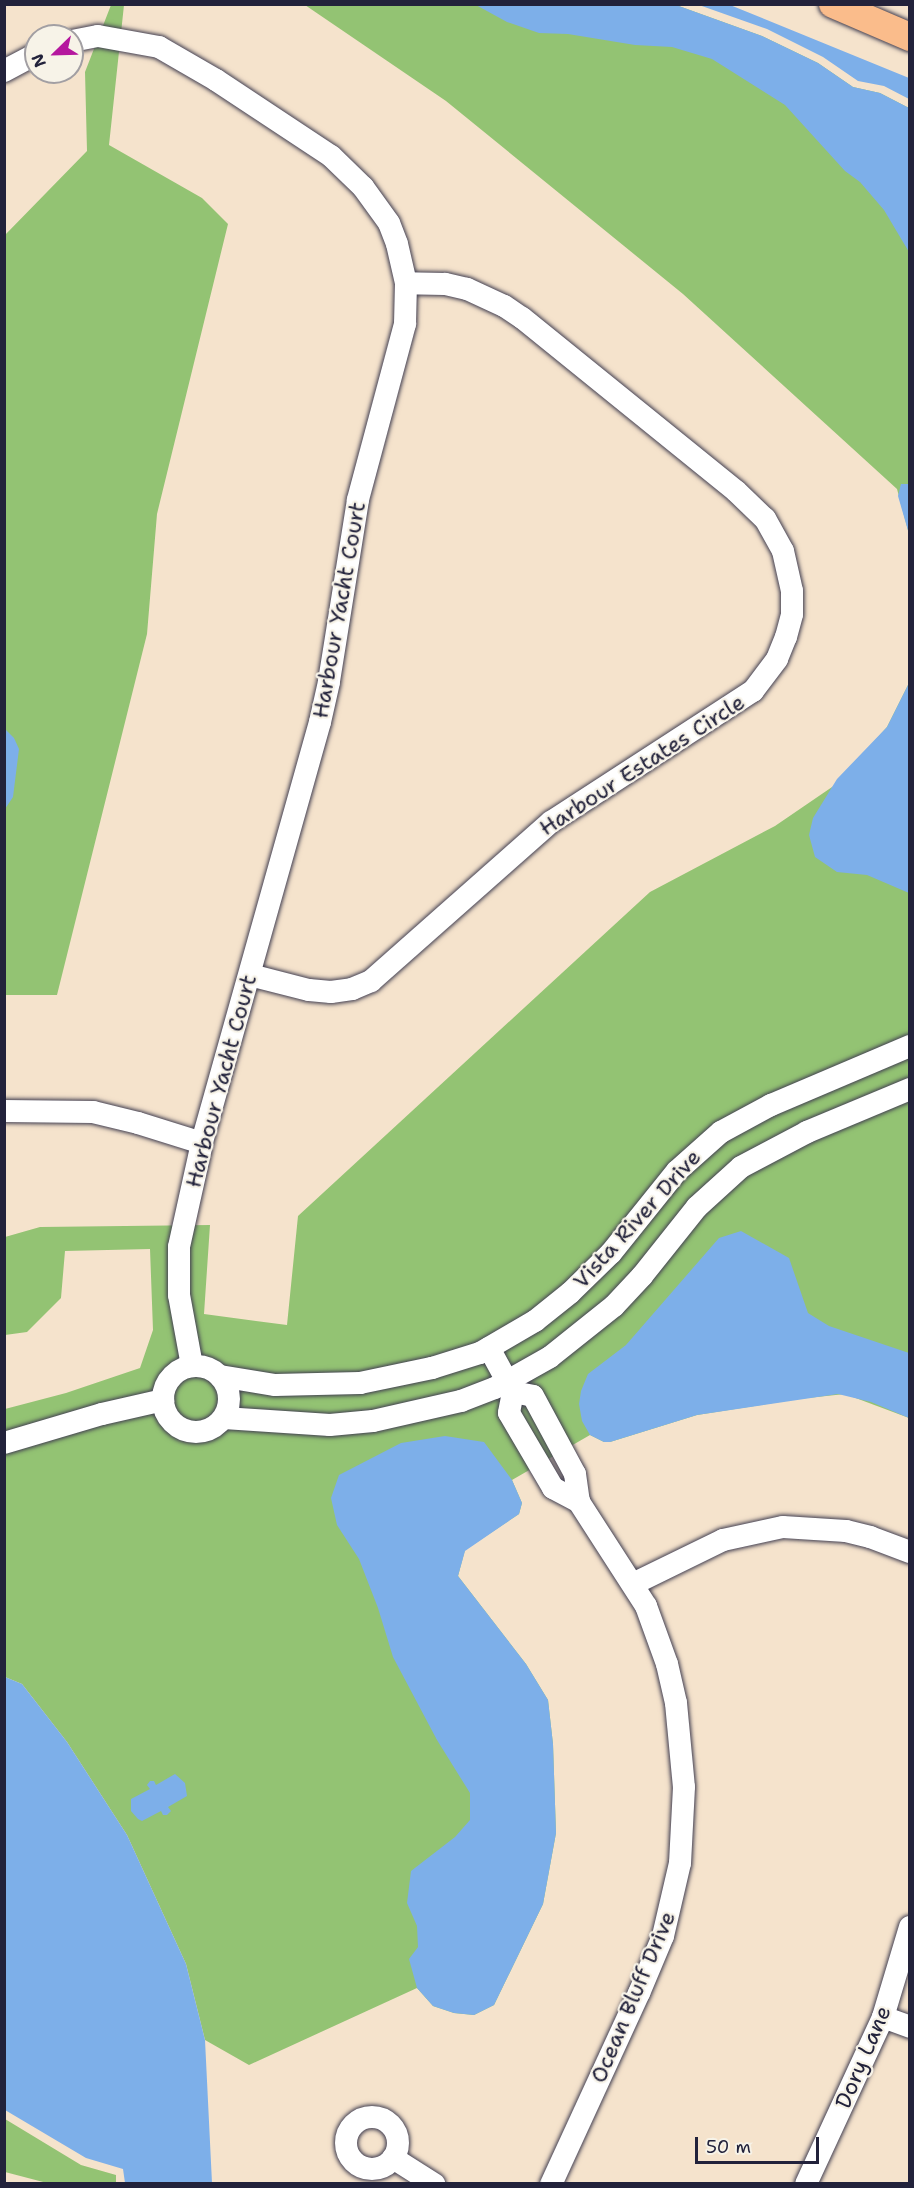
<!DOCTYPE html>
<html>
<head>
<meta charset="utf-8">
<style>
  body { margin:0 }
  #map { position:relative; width:914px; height:2188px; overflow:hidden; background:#f5e3cc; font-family:"Shantell Sans",sans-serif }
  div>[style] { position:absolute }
  .green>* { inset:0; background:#93c373 }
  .water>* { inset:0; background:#7dafe9 }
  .roads { filter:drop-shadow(0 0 2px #423f51) drop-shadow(0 0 2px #423f51) }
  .minor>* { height:22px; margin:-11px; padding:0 11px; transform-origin:11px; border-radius:11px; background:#fff }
  .minor>.ring { margin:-11px; padding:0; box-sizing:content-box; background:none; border:22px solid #fff; border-radius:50% }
  .major>* { height:28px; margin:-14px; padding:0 14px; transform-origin:14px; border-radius:14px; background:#fabc8b }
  span { translate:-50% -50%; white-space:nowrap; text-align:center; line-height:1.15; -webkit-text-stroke:4.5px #f7f3e8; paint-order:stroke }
  .street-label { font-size:22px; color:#22223b }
  .frame { position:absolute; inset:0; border:6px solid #22223b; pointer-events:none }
  .north { position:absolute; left:24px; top:24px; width:60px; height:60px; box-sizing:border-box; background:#f7f3e8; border:2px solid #a29fa3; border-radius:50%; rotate:247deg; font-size:16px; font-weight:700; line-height:24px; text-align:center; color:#22223b }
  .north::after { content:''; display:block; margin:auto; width:21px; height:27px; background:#b5179e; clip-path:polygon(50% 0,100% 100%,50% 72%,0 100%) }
  .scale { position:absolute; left:695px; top:2137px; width:124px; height:27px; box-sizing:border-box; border:3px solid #22223b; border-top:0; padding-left:8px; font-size:18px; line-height:21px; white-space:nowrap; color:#22223b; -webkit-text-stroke:4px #f7f3e8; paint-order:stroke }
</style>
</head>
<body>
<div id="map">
  <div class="green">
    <div style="clip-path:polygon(111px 5px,124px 5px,109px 145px,202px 198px,228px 224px,157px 514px,147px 634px,57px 995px,5px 995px,5px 235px,87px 151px,85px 72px)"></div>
    <div style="clip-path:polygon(305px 5px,676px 5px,762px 36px,818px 63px,853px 87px,880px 93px,909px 108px,909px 534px,897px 489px,683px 294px,446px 101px)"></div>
    <div style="clip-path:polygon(909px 683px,909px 1418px,845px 1394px,798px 1399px,697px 1415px,610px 1442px,604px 1442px,590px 1435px,512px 1480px,522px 1503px,519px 1514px,465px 1550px,458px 1576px,526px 1664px,548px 1700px,553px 1744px,556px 1833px,543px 1904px,494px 2005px,474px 2015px,454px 2013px,433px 2006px,417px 1988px,249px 2065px,205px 2040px,186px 1964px,127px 1835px,67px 1742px,22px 1684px,5px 1677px,5px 1409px,66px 1393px,140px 1368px,153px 1330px,150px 1249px,65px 1251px,61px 1298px,27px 1332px,5px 1335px,5px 1237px,40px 1227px,210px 1225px,204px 1314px,287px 1325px,298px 1216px,650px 892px,775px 826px,835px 785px,887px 727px)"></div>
    <div style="clip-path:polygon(5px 2119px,81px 2165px,116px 2175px,116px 2183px,47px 2183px,5px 2172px)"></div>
  </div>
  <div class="water">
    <div style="clip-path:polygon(476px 5px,676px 5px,762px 36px,818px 63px,853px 87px,880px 93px,909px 108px,909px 252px,884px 210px,860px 182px,845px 171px,785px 105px,712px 59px,672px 47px,635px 45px,568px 34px,539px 33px,507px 22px)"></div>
    <div style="clip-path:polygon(699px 5px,730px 5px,909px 78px,909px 99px,884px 86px,858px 81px,823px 57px,767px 29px)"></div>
    <div style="clip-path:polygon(901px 484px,909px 484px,909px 534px,898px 496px)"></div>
    <div style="clip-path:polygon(909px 683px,909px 893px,867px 875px,837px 872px,815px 857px,809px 835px,813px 818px,837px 779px,887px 727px)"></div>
    <div style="clip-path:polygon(5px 729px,14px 738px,19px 749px,13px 797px,5px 809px)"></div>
    <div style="clip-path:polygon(741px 1231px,789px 1258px,808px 1313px,816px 1318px,829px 1326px,909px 1353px,909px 1418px,871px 1402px,838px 1394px,697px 1415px,610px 1442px,604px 1442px,590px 1435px,582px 1421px,579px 1404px,581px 1391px,588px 1374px,626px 1345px,719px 1238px)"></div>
    <div style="clip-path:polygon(445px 1436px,484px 1442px,512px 1480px,522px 1503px,519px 1514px,465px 1551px,458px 1576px,526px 1664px,548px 1700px,553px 1744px,556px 1833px,543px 1904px,494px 2005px,474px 2015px,454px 2013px,433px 2006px,417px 1988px,409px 1959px,418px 1947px,417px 1926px,407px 1903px,411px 1871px,455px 1837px,470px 1820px,470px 1793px,437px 1740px,393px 1657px,378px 1608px,359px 1559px,337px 1525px,331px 1498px,339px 1475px,401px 1443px)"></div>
    <div style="clip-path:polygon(5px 1677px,22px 1684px,67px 1742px,127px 1835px,186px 1964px,205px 2040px,212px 2183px,125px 2183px,123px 2169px,86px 2158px,5px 2110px)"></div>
    <div style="clip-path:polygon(175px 1774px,185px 1783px,187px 1796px,168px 1807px,171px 1811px,167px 1815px,163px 1815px,161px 1811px,142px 1821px,138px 1819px,131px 1811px,131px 1799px,150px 1789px,147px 1785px,150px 1781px,154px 1781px,156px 1785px)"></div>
  </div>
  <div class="roads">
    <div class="minor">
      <div style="left:72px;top:41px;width:26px;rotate:-11deg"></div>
      <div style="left:98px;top:36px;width:62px;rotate:10.2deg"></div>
      <div style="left:159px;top:47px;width:66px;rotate:30.1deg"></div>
      <div style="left:216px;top:80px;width:138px;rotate:33.5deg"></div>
      <div style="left:331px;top:156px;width:45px;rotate:44.1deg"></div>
      <div style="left:363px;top:187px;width:44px;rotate:54.2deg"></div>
      <div style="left:389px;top:223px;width:22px;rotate:69deg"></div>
      <div style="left:397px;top:244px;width:40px;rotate:77deg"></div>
      <div style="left:406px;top:283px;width:41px;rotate:91.4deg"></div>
      <div style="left:405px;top:324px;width:182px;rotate:105deg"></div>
      <div style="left:358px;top:500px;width:184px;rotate:99.1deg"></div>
      <div style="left:329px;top:682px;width:41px;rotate:102.7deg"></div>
      <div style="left:320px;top:722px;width:437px;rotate:105.7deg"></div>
      <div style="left:202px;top:1143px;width:107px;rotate:102.5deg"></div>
      <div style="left:179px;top:1247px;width:48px;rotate:90deg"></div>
      <div style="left:179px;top:1295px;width:72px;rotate:79.6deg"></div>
      <div style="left:4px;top:71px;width:36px;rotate:-28deg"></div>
      <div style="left:250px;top:975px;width:61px;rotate:14.3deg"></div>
      <div style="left:309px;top:990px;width:22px;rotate:5deg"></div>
      <div style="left:331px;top:992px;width:21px;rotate:-8deg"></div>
      <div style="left:352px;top:989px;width:21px;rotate:-23deg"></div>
      <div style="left:371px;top:981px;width:240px;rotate:-41.5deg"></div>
      <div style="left:551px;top:822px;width:241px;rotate:-33deg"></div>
      <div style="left:753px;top:691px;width:40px;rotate:-53deg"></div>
      <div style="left:777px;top:659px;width:24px;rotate:-68deg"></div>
      <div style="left:786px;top:637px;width:24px;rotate:-75deg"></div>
      <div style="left:792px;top:614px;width:23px;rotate:-90deg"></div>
      <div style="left:792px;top:591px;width:41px;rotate:-102.7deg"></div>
      <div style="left:783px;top:551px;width:37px;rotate:-119deg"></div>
      <div style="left:765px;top:519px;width:40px;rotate:-136deg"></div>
      <div style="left:736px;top:491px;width:275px;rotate:-141deg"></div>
      <div style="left:522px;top:318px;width:22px;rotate:-146deg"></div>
      <div style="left:504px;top:306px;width:41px;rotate:-155.3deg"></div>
      <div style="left:467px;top:289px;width:23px;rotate:-167deg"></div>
      <div style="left:445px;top:284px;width:39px;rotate:-179deg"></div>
      <div style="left:4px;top:1111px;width:89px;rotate:0.6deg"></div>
      <div style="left:93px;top:1112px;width:46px;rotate:13.7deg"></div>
      <div style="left:138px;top:1123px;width:67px;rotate:17.4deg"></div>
      <div style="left:489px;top:1348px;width:50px;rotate:61.4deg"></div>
      <div style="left:513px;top:1392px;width:21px;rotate:101deg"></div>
      <div style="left:509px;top:1413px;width:87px;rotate:59.6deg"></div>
      <div style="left:553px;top:1488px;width:30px;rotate:28deg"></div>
      <div class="ring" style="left:163px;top:1366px;width:44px;height:44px"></div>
      <div style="left:220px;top:1376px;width:56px;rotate:9.3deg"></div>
      <div style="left:275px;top:1385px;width:85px;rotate:-1.3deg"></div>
      <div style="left:360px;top:1383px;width:74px;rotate:-11.8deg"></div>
      <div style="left:432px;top:1368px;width:50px;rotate:-17.4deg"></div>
      <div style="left:480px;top:1353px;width:64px;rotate:-30.2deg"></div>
      <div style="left:535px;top:1321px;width:45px;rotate:-38.7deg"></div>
      <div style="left:570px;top:1293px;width:57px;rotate:-44.3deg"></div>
      <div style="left:611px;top:1253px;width:105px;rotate:-51.2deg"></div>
      <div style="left:677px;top:1171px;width:59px;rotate:-41.6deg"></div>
      <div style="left:721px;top:1132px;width:57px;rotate:-28.4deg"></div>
      <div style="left:771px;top:1105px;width:151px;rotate:-23deg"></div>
      <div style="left:513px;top:1392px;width:20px;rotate:11deg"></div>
      <div style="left:533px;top:1396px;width:89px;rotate:61.7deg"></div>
      <div style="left:575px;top:1474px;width:28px;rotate:82deg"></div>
      <div style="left:579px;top:1502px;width:124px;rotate:57.2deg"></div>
      <div style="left:646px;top:1606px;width:62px;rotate:70.1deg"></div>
      <div style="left:667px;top:1664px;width:40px;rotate:77deg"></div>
      <div style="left:676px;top:1703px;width:84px;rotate:84.6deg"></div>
      <div style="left:684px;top:1787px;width:76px;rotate:93deg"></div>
      <div style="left:680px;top:1863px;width:75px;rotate:103.1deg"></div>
      <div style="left:663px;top:1936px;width:62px;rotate:112.8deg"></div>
      <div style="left:639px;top:1993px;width:210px;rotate:114.7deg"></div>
      <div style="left:224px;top:1418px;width:106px;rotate:3.8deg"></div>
      <div style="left:330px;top:1425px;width:43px;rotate:-5.3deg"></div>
      <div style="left:373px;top:1421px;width:90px;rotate:-12.8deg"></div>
      <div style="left:461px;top:1401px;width:36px;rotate:-21deg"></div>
      <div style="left:495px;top:1388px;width:63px;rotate:-29.4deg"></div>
      <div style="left:550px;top:1357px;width:82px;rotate:-38.6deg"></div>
      <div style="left:614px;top:1306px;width:41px;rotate:-47deg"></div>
      <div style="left:642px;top:1276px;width:88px;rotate:-51.4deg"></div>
      <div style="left:697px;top:1207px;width:59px;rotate:-42.3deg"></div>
      <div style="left:741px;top:1167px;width:75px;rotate:-27.9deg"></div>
      <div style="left:807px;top:1132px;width:112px;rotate:-22.7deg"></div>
      <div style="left:4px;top:1443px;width:102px;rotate:-16.5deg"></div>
      <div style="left:102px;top:1414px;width:63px;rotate:-12.9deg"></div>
      <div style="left:633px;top:1584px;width:100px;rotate:-26.1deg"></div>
      <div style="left:723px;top:1540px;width:61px;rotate:-12.2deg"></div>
      <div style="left:783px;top:1527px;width:63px;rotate:3.6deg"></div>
      <div style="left:846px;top:1531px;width:25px;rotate:14deg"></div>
      <div style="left:870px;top:1537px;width:43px;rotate:20.6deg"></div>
      <div style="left:883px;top:2017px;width:29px;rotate:20deg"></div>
      <div class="ring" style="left:346px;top:2117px;width:30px;height:30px"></div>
      <div style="left:393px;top:2158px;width:49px;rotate:32.4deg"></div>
      <div style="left:806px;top:2184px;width:184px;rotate:-65.2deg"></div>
      <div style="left:883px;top:2017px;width:94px;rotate:-73.3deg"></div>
    </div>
    <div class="major">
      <div style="left:833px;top:4px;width:84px;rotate:23.2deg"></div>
    </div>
  </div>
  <div class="street-label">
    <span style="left:339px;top:610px;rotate:-80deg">Harbour Yacht Court</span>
    <span style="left:642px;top:765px;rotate:-33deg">Harbour Estates Circle</span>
    <span style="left:221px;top:1081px;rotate:-75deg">Harbour Yacht Court</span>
    <span style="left:637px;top:1219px;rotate:-48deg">Vista River Drive</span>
    <span style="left:633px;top:1997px;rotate:-67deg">Ocean Bluff Drive</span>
    <span style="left:863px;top:2057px;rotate:-67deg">Dory Lane</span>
  </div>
  <div class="frame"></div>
  <div class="north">N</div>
  <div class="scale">50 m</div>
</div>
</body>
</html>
